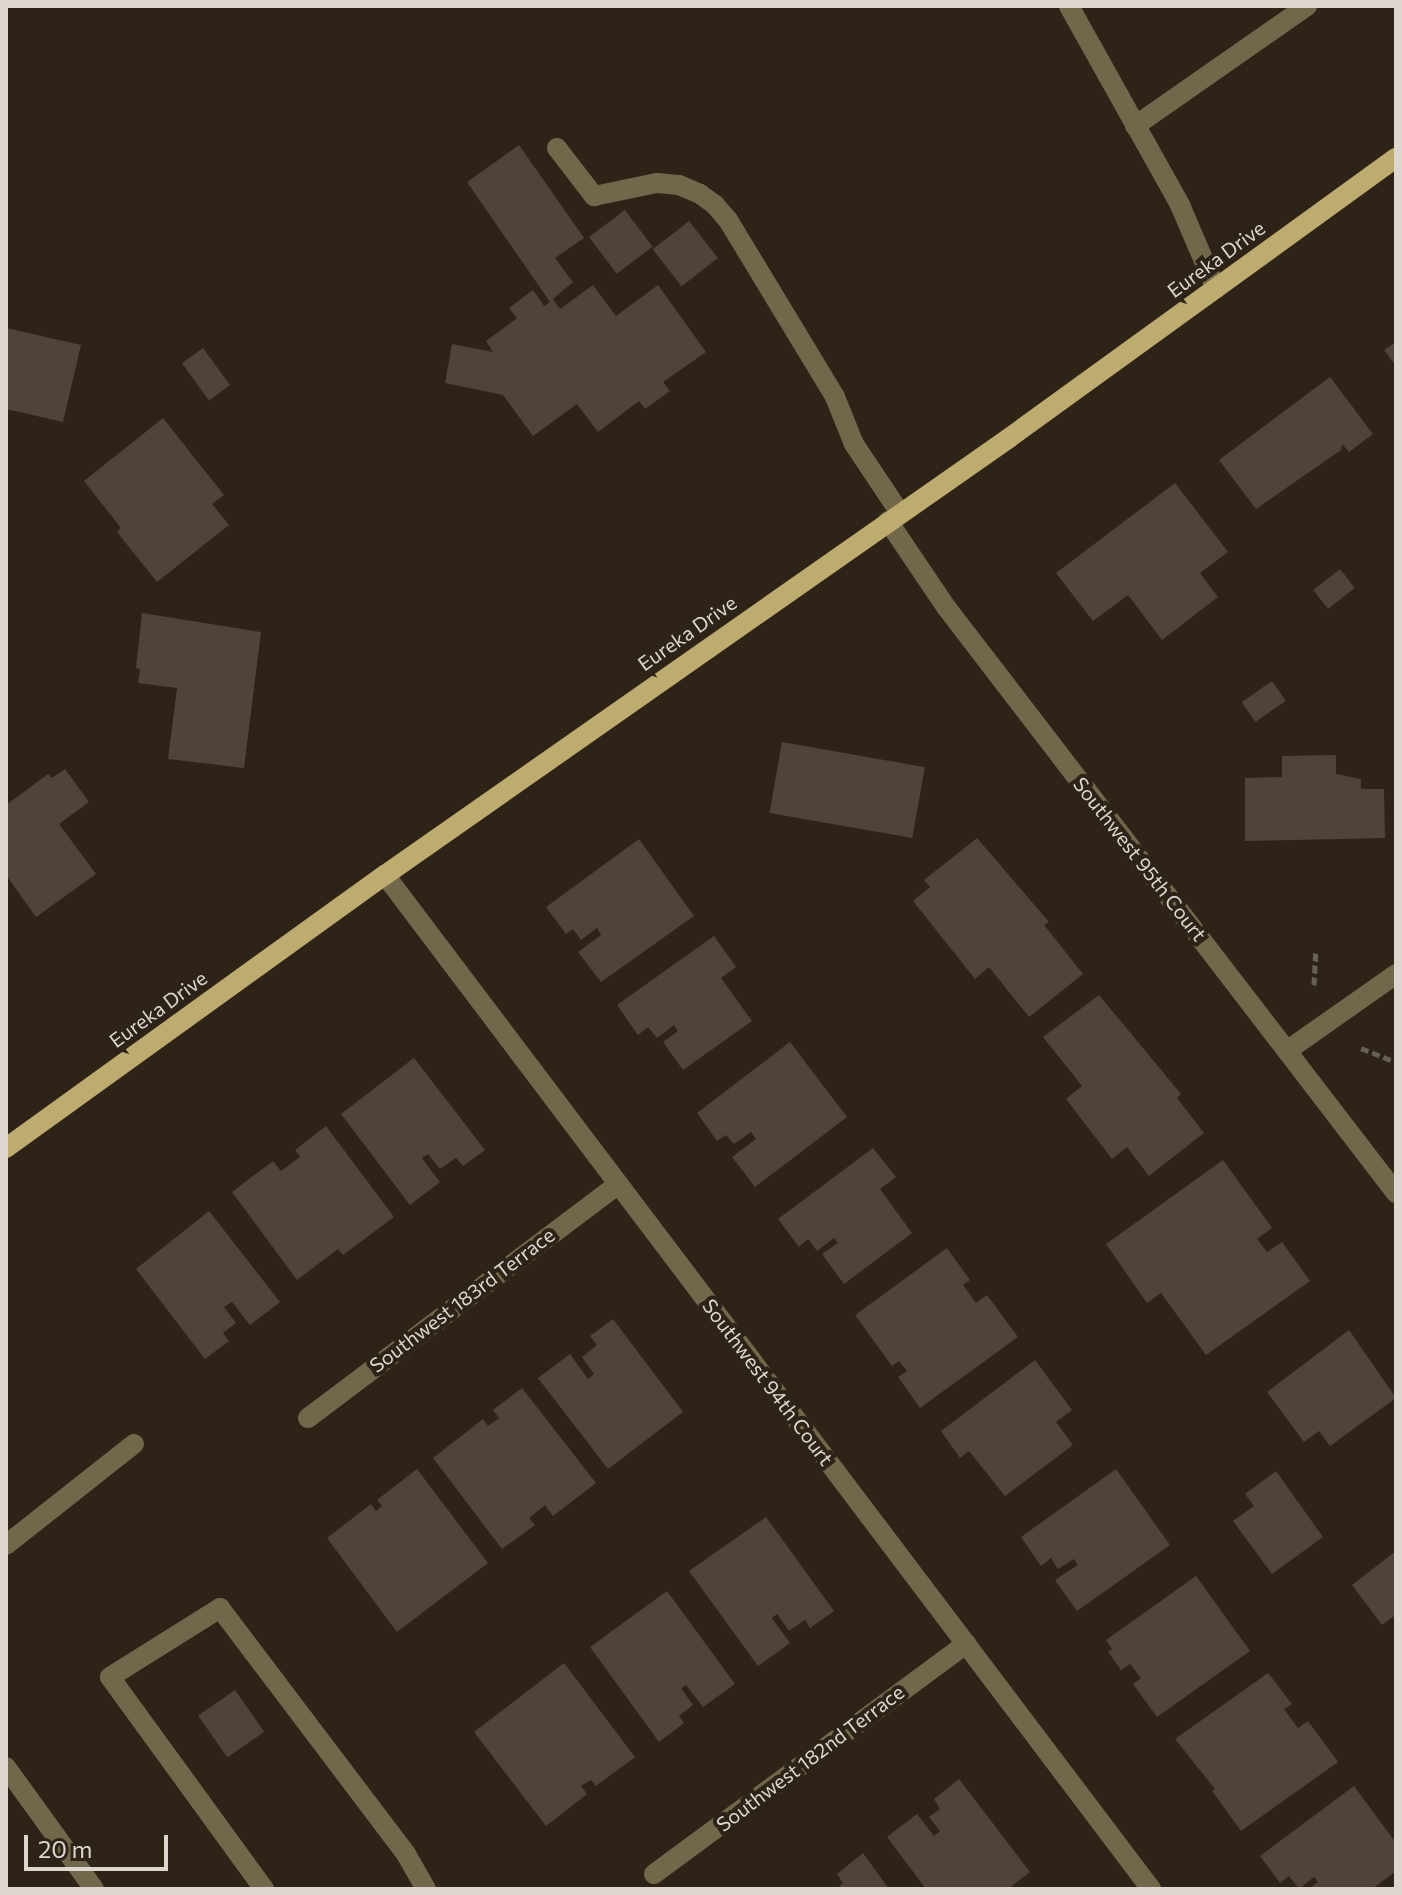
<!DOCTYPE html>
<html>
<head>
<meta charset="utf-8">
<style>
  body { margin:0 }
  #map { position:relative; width:1402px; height:1895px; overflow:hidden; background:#2d2317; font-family:Commissioner,sans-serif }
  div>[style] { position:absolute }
  .building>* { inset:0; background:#4f4437; transform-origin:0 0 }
  .path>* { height:5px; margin-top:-2.5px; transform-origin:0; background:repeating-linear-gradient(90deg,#685f55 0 8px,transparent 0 12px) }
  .minor>* { height:20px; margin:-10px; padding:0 10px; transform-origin:10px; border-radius:10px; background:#71684c }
  .major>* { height:20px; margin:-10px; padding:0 10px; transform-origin:10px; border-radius:10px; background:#beab70 }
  span { translate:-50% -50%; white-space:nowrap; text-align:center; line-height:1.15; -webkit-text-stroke:8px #2d2317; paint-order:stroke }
  .street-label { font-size:20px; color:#ded7d0 }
  .frame { position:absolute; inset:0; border:8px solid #ded7d0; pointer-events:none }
  .scale { position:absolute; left:24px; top:1835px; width:144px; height:36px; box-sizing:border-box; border:4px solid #ded7d0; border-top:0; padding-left:10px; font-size:24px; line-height:28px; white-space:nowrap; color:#ded7d0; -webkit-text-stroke:6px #2d2317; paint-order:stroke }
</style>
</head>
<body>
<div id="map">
  <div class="building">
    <div style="clip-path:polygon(519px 145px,584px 238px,555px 258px,573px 282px,553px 299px,560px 309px,593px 285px,616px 316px,658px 285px,706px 352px,663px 382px,670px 391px,645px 409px,639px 401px,598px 432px,577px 404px,533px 436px,503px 395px,445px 383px,452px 344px,493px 352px,486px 341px,517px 318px,509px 308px,533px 290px,544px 306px,550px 302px,467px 182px)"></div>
    <div style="left:625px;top:210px;width:46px;height:45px;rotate:53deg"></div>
    <div style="left:689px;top:221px;width:47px;height:46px;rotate:52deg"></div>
    <div style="clip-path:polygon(6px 328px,81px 345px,63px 422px,6px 409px)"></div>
    <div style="clip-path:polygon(1396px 342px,1396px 366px,1384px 350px)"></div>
    <div style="left:203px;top:348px;width:46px;height:26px;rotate:54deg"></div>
    <div style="clip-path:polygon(1330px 377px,1373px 434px,1349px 452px,1342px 444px,1341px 450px,1256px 509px,1219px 460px)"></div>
    <div style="clip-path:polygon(163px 418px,224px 495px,212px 504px,229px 525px,157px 582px,117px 532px,121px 528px,84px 481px)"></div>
    <div style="clip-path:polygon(1175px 483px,1228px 552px,1200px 573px,1218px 597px,1162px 640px,1128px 595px,1093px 621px,1056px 573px)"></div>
    <div style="left:1340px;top:569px;width:24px;height:34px;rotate:52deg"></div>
    <div style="clip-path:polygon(142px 613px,261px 632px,244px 768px,168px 759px,177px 688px,138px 683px,140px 669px,136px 668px)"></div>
    <div style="left:1272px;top:681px;width:24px;height:37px;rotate:55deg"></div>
    <div style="left:782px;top:742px;width:145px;height:72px;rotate:10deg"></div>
    <div style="clip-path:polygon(1336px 755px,1336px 774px,1361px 779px,1361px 789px,1384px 789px,1385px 838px,1245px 841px,1245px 778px,1282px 777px,1282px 756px)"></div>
    <div style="clip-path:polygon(65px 769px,89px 802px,59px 824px,96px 874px,36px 917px,6px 875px,6px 805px,48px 774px,52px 778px)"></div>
    <div style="clip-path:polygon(977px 838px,1049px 922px,1044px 925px,1083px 974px,1029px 1017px,989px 967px,975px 979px,913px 901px,930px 887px,924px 880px)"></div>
    <div style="clip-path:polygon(639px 839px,694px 916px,601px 982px,578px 952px,601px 935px,597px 928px,581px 940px,573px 929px,566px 934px,546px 907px)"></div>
    <div style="clip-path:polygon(714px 936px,736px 967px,721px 978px,752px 1021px,683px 1070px,663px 1042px,678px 1031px,674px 1025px,657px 1038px,648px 1027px,638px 1035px,617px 1005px)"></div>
    <div style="clip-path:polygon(1099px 995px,1181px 1094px,1177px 1098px,1204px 1133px,1149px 1176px,1127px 1147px,1112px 1159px,1066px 1099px,1082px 1086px,1043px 1037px)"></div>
    <div style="clip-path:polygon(790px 1042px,847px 1117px,755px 1187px,732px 1157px,756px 1139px,751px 1132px,734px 1144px,726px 1135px,717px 1141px,697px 1113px)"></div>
    <div style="clip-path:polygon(414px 1058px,485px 1150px,463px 1166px,456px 1158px,440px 1169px,428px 1154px,422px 1158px,440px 1182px,410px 1205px,341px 1114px)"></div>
    <div style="clip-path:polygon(326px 1126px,394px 1217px,343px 1255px,338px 1249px,297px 1280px,232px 1192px,273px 1161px,281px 1171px,300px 1157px,295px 1150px)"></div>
    <div style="clip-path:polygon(873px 1148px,896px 1177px,880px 1189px,912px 1233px,844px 1284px,822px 1254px,838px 1243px,834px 1238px,817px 1251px,808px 1239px,799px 1247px,778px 1219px)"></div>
    <div style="clip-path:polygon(1223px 1160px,1272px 1228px,1257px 1239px,1267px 1252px,1282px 1242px,1310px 1281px,1206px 1355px,1161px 1293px,1147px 1303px,1106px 1244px)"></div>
    <div style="clip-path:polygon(209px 1211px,280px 1302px,250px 1325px,232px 1302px,224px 1307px,236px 1323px,223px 1333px,229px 1341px,205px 1359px,136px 1269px)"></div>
    <div style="clip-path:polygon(947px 1248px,970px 1280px,963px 1285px,976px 1303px,987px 1295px,1018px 1337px,920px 1408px,898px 1377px,907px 1371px,899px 1361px,892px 1366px,855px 1315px)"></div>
    <div style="clip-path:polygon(613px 1319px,683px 1412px,608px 1469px,538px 1378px,570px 1354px,588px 1379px,594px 1374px,582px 1357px,597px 1345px,590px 1336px)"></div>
    <div style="clip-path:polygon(1349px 1330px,1396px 1398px,1330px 1446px,1319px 1431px,1304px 1442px,1267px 1392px)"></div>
    <div style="clip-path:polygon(1035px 1360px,1072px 1410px,1056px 1422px,1073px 1445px,1005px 1496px,969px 1451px,960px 1458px,941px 1431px)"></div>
    <div style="clip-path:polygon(522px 1388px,596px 1483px,553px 1516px,545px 1505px,529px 1518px,535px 1525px,502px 1549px,433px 1458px,483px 1419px,488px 1426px,499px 1418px,493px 1410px)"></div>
    <div style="clip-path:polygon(417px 1469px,488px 1563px,397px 1632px,327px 1538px,371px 1504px,376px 1511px,382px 1506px,377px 1500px)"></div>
    <div style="clip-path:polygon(1116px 1469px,1170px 1545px,1077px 1611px,1055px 1580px,1078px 1565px,1074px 1559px,1058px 1569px,1051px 1558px,1041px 1566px,1021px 1537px)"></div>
    <div style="clip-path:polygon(1276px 1471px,1323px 1537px,1272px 1574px,1233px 1521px,1254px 1506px,1245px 1494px)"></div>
    <div style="clip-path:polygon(766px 1517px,834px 1611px,810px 1628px,805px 1620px,789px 1631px,777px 1614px,772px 1618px,790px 1643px,758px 1666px,689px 1571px)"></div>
    <div style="clip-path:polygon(1396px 1551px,1396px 1618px,1394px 1616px,1382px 1625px,1352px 1585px)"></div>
    <div style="clip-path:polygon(1196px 1576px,1250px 1651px,1157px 1717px,1133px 1684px,1141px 1678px,1130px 1664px,1121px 1670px,1108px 1652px,1112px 1649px,1106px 1640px)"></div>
    <div style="clip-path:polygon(667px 1591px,735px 1684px,703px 1707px,686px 1685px,681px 1688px,693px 1705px,679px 1716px,684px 1723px,659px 1742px,590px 1647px)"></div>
    <div style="clip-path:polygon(564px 1663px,635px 1757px,596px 1786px,591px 1780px,581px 1786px,587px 1794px,546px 1826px,474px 1732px)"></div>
    <div style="clip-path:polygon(1268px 1673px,1292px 1704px,1284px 1709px,1298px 1728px,1308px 1721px,1338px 1762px,1241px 1831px,1212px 1791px,1215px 1789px,1175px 1739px)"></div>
    <div style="left:235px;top:1690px;width:51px;height:45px;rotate:55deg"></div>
    <div style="clip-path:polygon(959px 1779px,1030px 1872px,1008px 1889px,926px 1889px,887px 1837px,917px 1814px,934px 1836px,940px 1831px,929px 1817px,940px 1809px,934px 1799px)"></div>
    <div style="clip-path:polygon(1354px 1786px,1396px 1843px,1396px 1871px,1372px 1889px,1309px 1889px,1318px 1882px,1314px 1877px,1299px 1889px,1289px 1876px,1280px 1883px,1260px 1856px)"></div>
    <div style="clip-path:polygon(863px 1853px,889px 1889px,841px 1889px,839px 1886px,843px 1883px,837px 1874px)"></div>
  </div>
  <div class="path">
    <div style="left:1314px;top:985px;width:35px;rotate:-87deg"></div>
    <div style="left:1361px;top:1048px;width:38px;rotate:22deg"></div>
  </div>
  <div class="minor">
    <div style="left:1069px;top:6px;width:228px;rotate:60.8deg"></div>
    <div style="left:1180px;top:205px;width:91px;rotate:66.8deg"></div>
    <div style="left:1135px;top:126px;width:210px;rotate:-34.9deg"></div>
    <div style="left:557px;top:148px;width:61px;rotate:52.4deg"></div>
    <div style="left:594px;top:196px;width:64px;rotate:-11.7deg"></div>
    <div style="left:657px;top:183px;width:22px;rotate:5deg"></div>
    <div style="left:679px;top:185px;width:23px;rotate:23deg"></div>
    <div style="left:700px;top:194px;width:19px;rotate:36deg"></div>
    <div style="left:715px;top:205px;width:20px;rotate:49deg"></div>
    <div style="left:728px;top:220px;width:207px;rotate:58.8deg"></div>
    <div style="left:835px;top:397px;width:51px;rotate:68deg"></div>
    <div style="left:854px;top:444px;width:83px;rotate:56.3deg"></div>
    <div style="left:888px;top:521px;width:104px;rotate:56deg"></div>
    <div style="left:946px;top:607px;width:739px;rotate:52.48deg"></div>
    <div style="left:385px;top:875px;width:1271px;rotate:52.93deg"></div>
    <div style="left:1288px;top:1050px;width:132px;rotate:-35.1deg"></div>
    <div style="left:308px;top:1418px;width:388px;rotate:-37deg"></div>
    <div style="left:6px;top:1545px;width:163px;rotate:-38.3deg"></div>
    <div style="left:6px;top:1767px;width:150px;rotate:54.2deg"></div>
    <div style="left:654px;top:1874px;width:388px;rotate:-36.4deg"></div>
    <div style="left:264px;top:1889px;width:262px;rotate:-126deg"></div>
    <div style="left:110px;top:1677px;width:130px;rotate:-32.1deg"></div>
    <div style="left:220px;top:1608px;width:308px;rotate:52.9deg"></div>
    <div style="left:406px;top:1854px;width:40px;rotate:60.3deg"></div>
  </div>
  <div class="major">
    <div style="left:6px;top:1148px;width:467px;rotate:-35.8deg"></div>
    <div style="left:385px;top:875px;width:762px;rotate:-35deg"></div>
    <div style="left:1009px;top:438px;width:478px;rotate:-35.9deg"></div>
  </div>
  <div class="street-label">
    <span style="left:1216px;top:259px;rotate:-36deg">Eureka Drive</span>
    <span style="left:687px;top:633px;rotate:-35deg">Eureka Drive</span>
    <span style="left:1140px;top:859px;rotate:52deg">Southwest 95th Court</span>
    <span style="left:158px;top:1009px;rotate:-36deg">Eureka Drive</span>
    <span style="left:462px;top:1300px;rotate:-37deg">Southwest 183rd Terrace</span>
    <span style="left:768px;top:1382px;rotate:53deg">Southwest 94th Court</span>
    <span style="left:810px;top:1758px;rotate:-37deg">Southwest 182nd Terrace</span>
  </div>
  <div class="frame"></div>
  <div class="scale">20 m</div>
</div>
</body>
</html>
